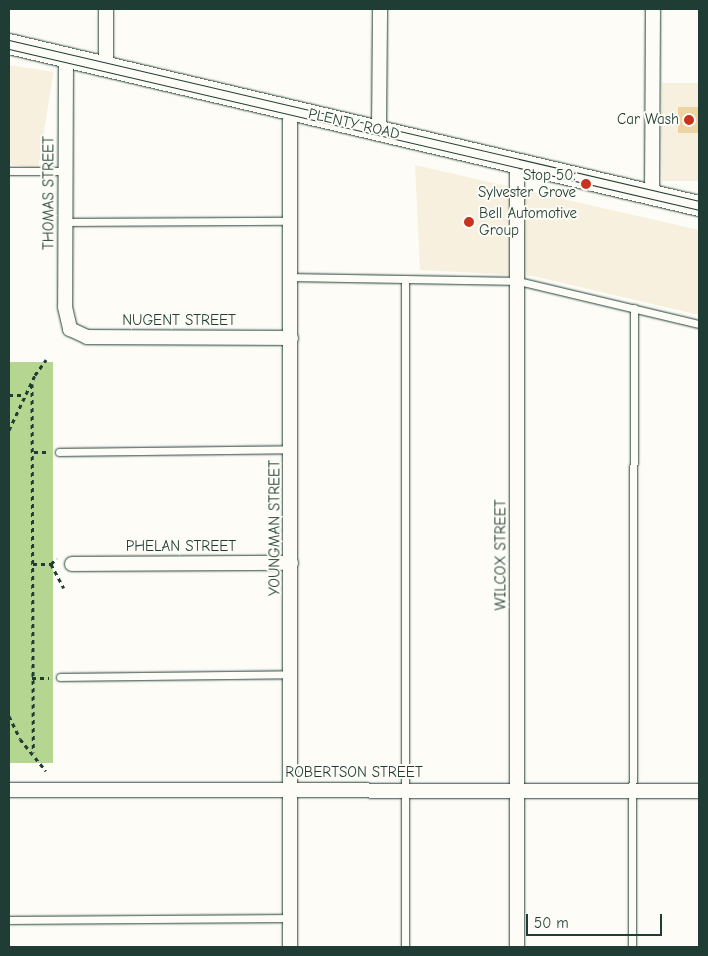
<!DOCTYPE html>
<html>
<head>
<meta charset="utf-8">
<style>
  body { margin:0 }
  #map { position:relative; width:708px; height:956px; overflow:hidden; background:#fdfcf7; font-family:"Comic Neue",sans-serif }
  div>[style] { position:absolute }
  .built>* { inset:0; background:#f8f0de; transform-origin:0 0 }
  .green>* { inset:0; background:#b4d691; transform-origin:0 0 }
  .building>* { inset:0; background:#eed3a3; transform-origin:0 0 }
  .path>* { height:3px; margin-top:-1.5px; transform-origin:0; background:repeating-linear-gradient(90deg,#1f3d34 0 4px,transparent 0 8px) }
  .roads { filter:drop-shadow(0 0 1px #1f3d34) drop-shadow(0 0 1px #1f3d34) }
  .service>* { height:7px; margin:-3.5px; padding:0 3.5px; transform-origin:3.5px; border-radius:3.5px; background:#fdfcf7 }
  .minor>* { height:14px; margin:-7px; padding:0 7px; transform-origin:7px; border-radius:7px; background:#fdfcf7 }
  .secondary>* { height:20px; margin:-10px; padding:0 10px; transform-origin:10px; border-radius:10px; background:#fdfcf7 }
  .tram>* { height:1px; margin:-0.5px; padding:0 0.5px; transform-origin:0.5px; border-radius:0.5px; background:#1f3d34 }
  .dots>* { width:14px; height:14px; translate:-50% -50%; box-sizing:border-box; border:2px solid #fdfcf7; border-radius:50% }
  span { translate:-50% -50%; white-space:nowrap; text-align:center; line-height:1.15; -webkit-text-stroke:4px #fdfcf7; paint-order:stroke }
  .poi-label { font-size:15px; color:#1f3d34 }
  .right { translate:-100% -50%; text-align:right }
  .left { translate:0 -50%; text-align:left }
  .street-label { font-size:15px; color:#1f3d34 }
  .frame { position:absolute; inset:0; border:10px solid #1f3d34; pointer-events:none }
  .scale { position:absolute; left:526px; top:914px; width:136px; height:22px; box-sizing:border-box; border:2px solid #1f3d34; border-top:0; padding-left:6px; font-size:15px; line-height:18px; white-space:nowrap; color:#1f3d34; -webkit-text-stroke:4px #fdfcf7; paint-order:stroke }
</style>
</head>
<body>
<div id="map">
  <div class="built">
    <div style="left:9px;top:65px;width:45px;height:98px;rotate:9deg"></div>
    <div style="left:662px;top:83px;width:37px;height:98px"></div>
    <div style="clip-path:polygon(415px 165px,699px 230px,699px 315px,533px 276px,420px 270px)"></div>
  </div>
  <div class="green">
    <div style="left:53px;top:362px;width:401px;height:44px;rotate:90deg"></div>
  </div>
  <div class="building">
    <div style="left:678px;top:107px;width:21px;height:26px"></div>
  </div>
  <div class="path">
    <div style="left:32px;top:384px;width:368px;rotate:89.8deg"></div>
    <div style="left:9px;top:395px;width:15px"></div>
    <div style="left:9px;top:430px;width:61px;rotate:-64.7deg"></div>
    <div style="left:35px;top:375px;width:19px;rotate:-54deg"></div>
    <div style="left:34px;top:452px;width:14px"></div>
    <div style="left:33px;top:564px;width:18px"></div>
    <div style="left:51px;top:564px;width:8px;rotate:-45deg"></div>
    <div style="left:51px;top:564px;width:27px;rotate:62deg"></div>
    <div style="left:32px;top:678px;width:17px"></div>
    <div style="left:9px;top:716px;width:25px;rotate:64deg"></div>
    <div style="left:20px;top:739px;width:41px;rotate:50.9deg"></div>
  </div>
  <div class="roads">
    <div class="service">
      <div style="left:9px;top:171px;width:57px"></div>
      <div style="left:66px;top:222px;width:225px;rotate:-0.3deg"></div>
      <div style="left:291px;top:277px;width:227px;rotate:1deg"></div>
      <div style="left:518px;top:281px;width:186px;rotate:13.4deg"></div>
      <div style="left:59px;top:452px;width:231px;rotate:-0.7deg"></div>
      <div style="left:60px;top:677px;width:230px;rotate:-0.7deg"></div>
      <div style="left:9px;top:920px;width:281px;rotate:-0.4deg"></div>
      <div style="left:405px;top:947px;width:668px;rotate:-90deg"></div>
      <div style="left:632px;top:947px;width:639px;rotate:-89.82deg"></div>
    </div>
    <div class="minor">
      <div style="left:66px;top:56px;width:251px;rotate:90.2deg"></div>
      <div style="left:65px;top:307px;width:23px;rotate:77deg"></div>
      <div style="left:70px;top:329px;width:19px;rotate:25deg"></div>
      <div style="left:87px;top:337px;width:204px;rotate:0.3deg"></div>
      <div style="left:106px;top:66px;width:57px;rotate:-90deg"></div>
      <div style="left:379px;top:130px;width:121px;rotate:-89.5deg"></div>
      <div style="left:652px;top:194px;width:185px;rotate:-89.7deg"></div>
      <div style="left:72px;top:564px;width:219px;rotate:-0.3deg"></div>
      <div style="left:9px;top:790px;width:690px;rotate:0.08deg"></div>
      <div style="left:290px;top:947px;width:838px;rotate:-90deg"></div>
      <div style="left:517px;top:947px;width:784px;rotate:-90deg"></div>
    </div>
    <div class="secondary">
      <div style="left:9px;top:44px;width:709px;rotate:13.21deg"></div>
    </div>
  </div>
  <div class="tram">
    <div style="left:9px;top:40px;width:709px;rotate:13.13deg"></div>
    <div style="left:9px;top:49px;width:709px;rotate:13.13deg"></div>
  </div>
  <div class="dots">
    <div style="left:689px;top:120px;background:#c8321e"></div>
    <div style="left:586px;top:184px;background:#c8321e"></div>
    <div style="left:469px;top:222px;background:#c8321e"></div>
  </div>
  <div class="poi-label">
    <span class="right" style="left:679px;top:120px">Car Wash</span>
    <span class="right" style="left:576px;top:184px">Stop 50:<br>Sylvester Grove</span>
    <span class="left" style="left:479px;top:222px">Bell Automotive<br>Group</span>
  </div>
  <div class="street-label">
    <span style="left:354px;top:124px;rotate:13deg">PLENTY ROAD</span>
    <span style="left:49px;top:193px;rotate:-90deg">THOMAS STREET</span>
    <span style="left:179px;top:321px">NUGENT STREET</span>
    <span style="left:275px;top:528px;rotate:-90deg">YOUNGMAN STREET</span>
    <span style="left:181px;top:547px">PHELAN STREET</span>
    <span style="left:501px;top:555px;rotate:-90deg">WILCOX STREET</span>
    <span style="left:354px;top:773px">ROBERTSON STREET</span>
  </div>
  <div class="frame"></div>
  <div class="scale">50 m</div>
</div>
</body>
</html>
